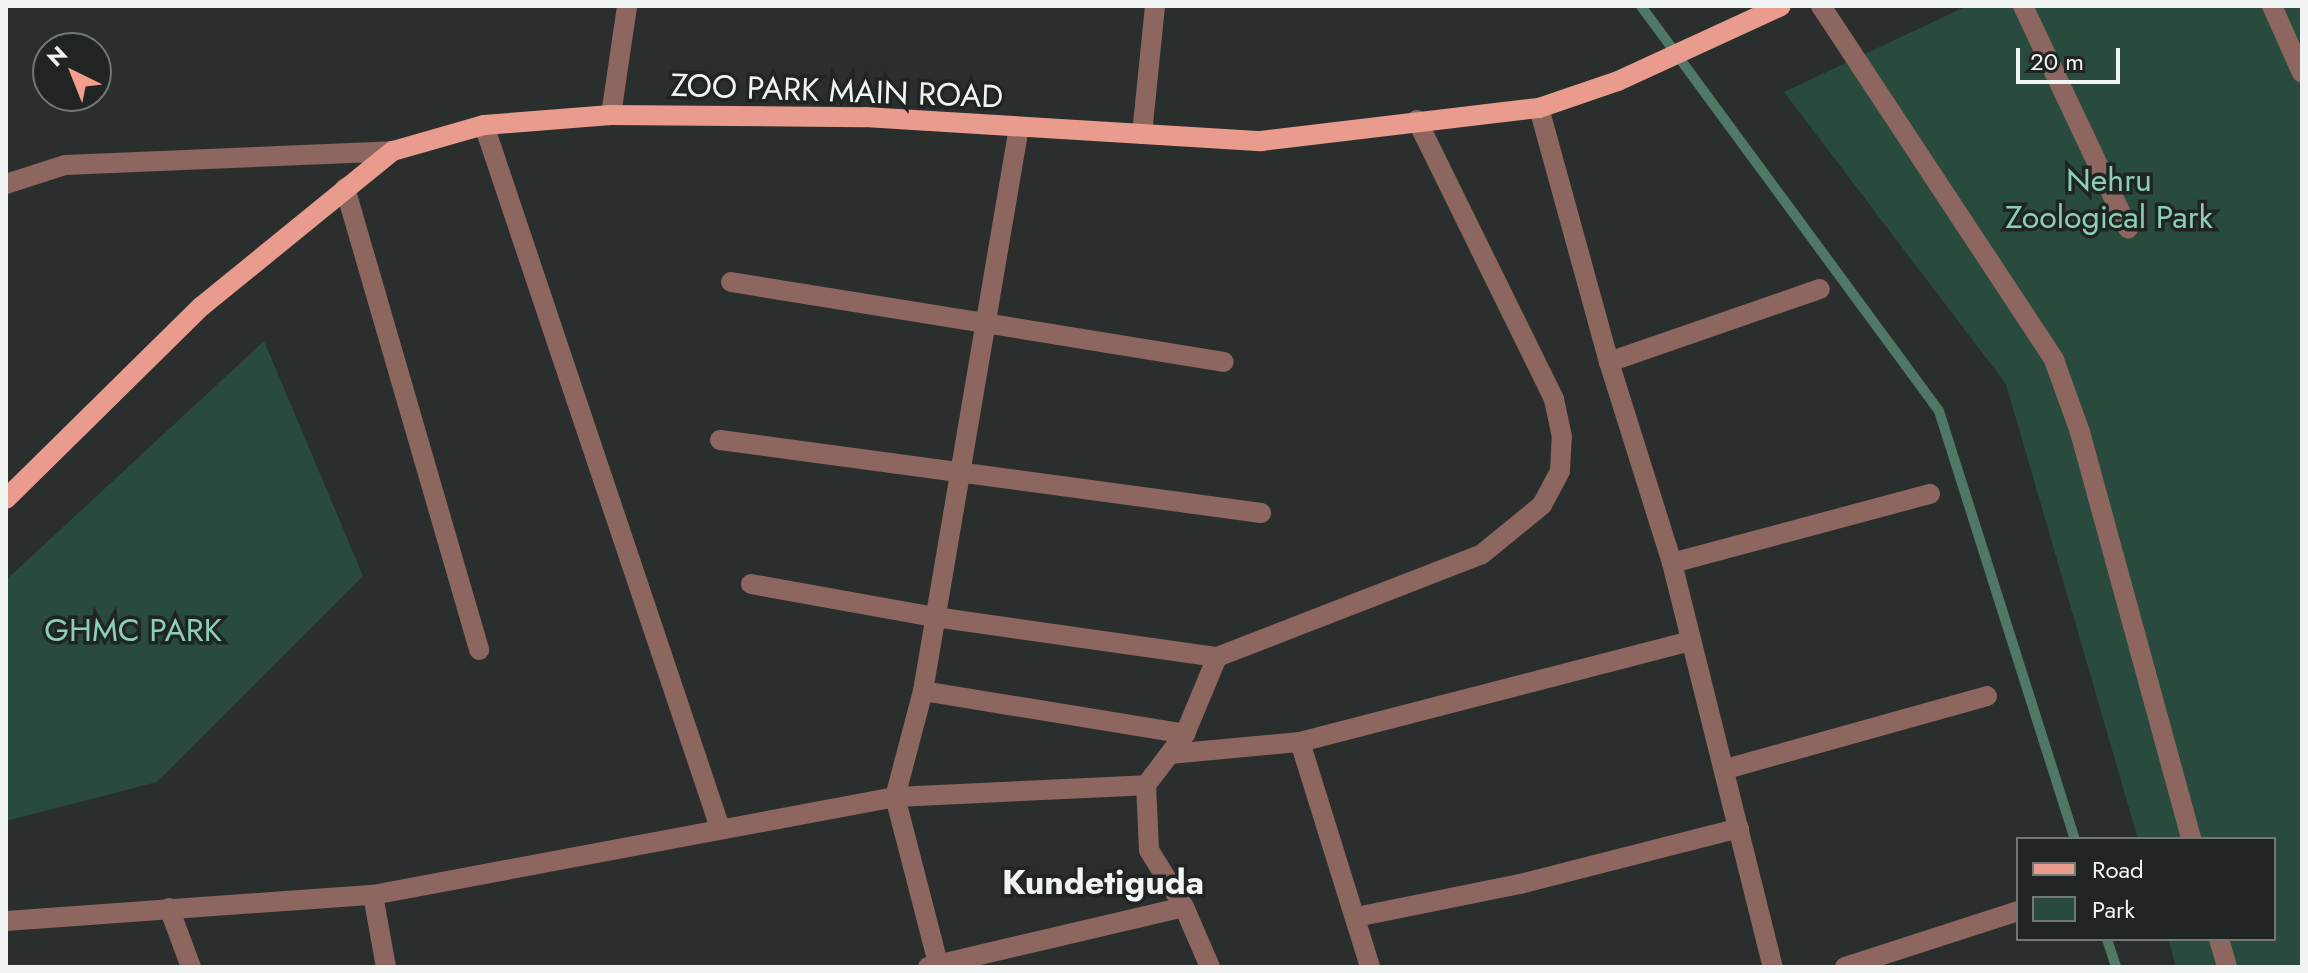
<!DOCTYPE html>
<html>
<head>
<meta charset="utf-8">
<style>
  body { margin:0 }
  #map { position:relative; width:2308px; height:973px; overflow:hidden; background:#2a2f2d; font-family:Jost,sans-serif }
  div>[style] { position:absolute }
  .green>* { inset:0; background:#284b3e }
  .stream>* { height:10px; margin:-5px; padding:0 5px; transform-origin:5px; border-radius:5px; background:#4f7867 }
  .minor>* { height:20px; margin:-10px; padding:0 10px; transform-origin:10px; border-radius:10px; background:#8c665f }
  .major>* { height:20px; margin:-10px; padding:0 10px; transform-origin:10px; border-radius:10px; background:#e99c8e }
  span { translate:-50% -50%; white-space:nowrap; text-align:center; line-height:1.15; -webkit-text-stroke:7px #202523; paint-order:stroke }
  .street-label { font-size:32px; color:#f0f4f2 }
  .park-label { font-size:32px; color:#8ad1b4 }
  .neighbourhood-label { font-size:34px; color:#f0f4f2; font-weight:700 }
  .frame { position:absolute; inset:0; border:8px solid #f0f4f2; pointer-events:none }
  .legend { position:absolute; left:2016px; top:837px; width:260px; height:104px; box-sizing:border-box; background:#202523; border:2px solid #737876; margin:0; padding:10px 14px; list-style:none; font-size:24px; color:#f0f4f2 }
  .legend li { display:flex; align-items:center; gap:16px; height:40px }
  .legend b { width:40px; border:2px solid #737876 }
  .north { position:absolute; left:32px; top:32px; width:80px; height:80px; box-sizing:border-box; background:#202523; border:2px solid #737876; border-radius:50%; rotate:317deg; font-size:22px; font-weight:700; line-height:32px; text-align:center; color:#f0f4f2 }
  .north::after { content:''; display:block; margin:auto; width:28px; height:36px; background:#f59d8d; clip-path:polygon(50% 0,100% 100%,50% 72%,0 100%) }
  .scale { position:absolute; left:2016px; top:48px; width:104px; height:36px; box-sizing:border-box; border:4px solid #f0f4f2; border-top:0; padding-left:10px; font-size:24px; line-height:28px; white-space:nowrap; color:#f0f4f2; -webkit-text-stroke:6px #202523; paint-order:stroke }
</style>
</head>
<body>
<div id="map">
  <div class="green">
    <div style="clip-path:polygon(1967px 6px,2302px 6px,2302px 967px,2176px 967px,2168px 939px,2274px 939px,2274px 839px,2138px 839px,2006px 384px,1784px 92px)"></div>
    <div style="clip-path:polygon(264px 341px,363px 576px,157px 782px,6px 821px,6px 580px)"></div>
  </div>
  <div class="stream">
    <div style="left:1641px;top:6px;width:503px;rotate:53.65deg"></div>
    <div style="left:1939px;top:411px;width:449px;rotate:72.4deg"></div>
    <div style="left:2107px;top:939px;width:29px;rotate:72deg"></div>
  </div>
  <div class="minor">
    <div style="left:1821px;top:6px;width:424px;rotate:56.6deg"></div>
    <div style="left:2054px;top:360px;width:77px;rotate:70.1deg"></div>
    <div style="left:2080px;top:432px;width:422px;rotate:74.7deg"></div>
    <div style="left:2023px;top:6px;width:246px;rotate:64.7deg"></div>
    <div style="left:2272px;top:6px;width:73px;rotate:65.9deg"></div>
    <div style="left:1539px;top:108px;width:263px;rotate:74.6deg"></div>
    <div style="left:1609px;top:362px;width:211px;rotate:72.6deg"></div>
    <div style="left:1672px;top:563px;width:416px;rotate:76deg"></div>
    <div style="left:611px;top:115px;width:110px;rotate:-81.6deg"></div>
    <div style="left:484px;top:125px;width:742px;rotate:71.44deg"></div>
    <div style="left:1142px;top:134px;width:129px;rotate:-84.2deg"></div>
    <div style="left:6px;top:184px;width:62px;rotate:-17.9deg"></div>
    <div style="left:65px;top:165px;width:328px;rotate:-2.4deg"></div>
    <div style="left:345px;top:188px;width:481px;rotate:73.8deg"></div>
    <div style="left:731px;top:282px;width:499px;rotate:9.2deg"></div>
    <div style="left:1609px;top:362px;width:223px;rotate:-19.1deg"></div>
    <div style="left:720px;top:440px;width:546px;rotate:7.68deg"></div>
    <div style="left:1672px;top:563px;width:267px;rotate:-15deg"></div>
    <div style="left:751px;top:584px;width:187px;rotate:10.2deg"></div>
    <div style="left:935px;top:617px;width:285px;rotate:8.1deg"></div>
    <div style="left:1217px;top:657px;width:284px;rotate:-21.2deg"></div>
    <div style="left:1482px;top:554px;width:77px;rotate:-39.2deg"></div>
    <div style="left:1542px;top:505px;width:38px;rotate:-62deg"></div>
    <div style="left:1560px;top:471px;width:34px;rotate:-87deg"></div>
    <div style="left:1562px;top:437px;width:39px;rotate:-102deg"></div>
    <div style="left:1554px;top:399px;width:311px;rotate:-116.2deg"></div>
    <div style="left:923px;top:691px;width:266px;rotate:9.3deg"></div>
    <div style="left:1300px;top:742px;width:236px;rotate:72.7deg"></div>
    <div style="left:1170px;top:754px;width:131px;rotate:-5.3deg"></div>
    <div style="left:1300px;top:742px;width:404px;rotate:-14.5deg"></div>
    <div style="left:1726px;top:769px;width:271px;rotate:-15.6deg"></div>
    <div style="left:373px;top:895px;width:73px;rotate:79.8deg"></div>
    <div style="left:169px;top:908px;width:63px;rotate:69.6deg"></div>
    <div style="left:1356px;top:917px;width:167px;rotate:-11.4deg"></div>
    <div style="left:1520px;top:884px;width:226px;rotate:-14.3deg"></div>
    <div style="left:6px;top:921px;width:368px;rotate:-4.1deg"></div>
    <div style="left:373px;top:895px;width:531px;rotate:-10.63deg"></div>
    <div style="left:895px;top:797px;width:251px;rotate:-2.7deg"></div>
    <div style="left:2219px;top:939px;width:29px;rotate:74deg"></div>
    <div style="left:928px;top:967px;width:263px;rotate:-13.2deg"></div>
    <div style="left:939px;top:967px;width:176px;rotate:-104.5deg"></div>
    <div style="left:895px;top:797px;width:110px;rotate:-75.2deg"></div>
    <div style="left:923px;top:691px;width:572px;rotate:-80.34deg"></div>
    <div style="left:1210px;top:967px;width:65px;rotate:-113.4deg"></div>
    <div style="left:1184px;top:907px;width:67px;rotate:-121.6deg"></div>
    <div style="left:1149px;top:850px;width:65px;rotate:-92.6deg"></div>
    <div style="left:1146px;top:785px;width:64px;rotate:-52.6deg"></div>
    <div style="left:1185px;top:734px;width:83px;rotate:-67.4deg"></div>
    <div style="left:1845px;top:967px;width:182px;rotate:-17.9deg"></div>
  </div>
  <div class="major">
    <div style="left:6px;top:499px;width:275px;rotate:-44.6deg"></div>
    <div style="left:202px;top:306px;width:246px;rotate:-39.1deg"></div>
    <div style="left:393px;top:151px;width:95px;rotate:-15.9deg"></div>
    <div style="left:484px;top:125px;width:127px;rotate:-4.5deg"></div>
    <div style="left:611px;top:115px;width:254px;rotate:0.5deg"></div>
    <div style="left:865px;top:117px;width:397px;rotate:3.5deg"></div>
    <div style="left:1261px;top:141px;width:280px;rotate:-6.8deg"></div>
    <div style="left:1539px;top:108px;width:83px;rotate:-18.9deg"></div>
    <div style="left:1618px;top:81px;width:179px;rotate:-24.7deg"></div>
  </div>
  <div class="street-label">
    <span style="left:837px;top:91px;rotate:2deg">ZOO PARK MAIN ROAD</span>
  </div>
  <div class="park-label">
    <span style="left:2109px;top:199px">Nehru<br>Zoological Park</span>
    <span style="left:133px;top:630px">GHMC PARK</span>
  </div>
  <div class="neighbourhood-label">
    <span style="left:1103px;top:883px">Kundetiguda</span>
  </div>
  <div class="frame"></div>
  <ul class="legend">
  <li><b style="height:10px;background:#e99c8e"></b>Road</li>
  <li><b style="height:22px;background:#284b3e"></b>Park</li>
  </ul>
  <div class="north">N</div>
  <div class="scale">20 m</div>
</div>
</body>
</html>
